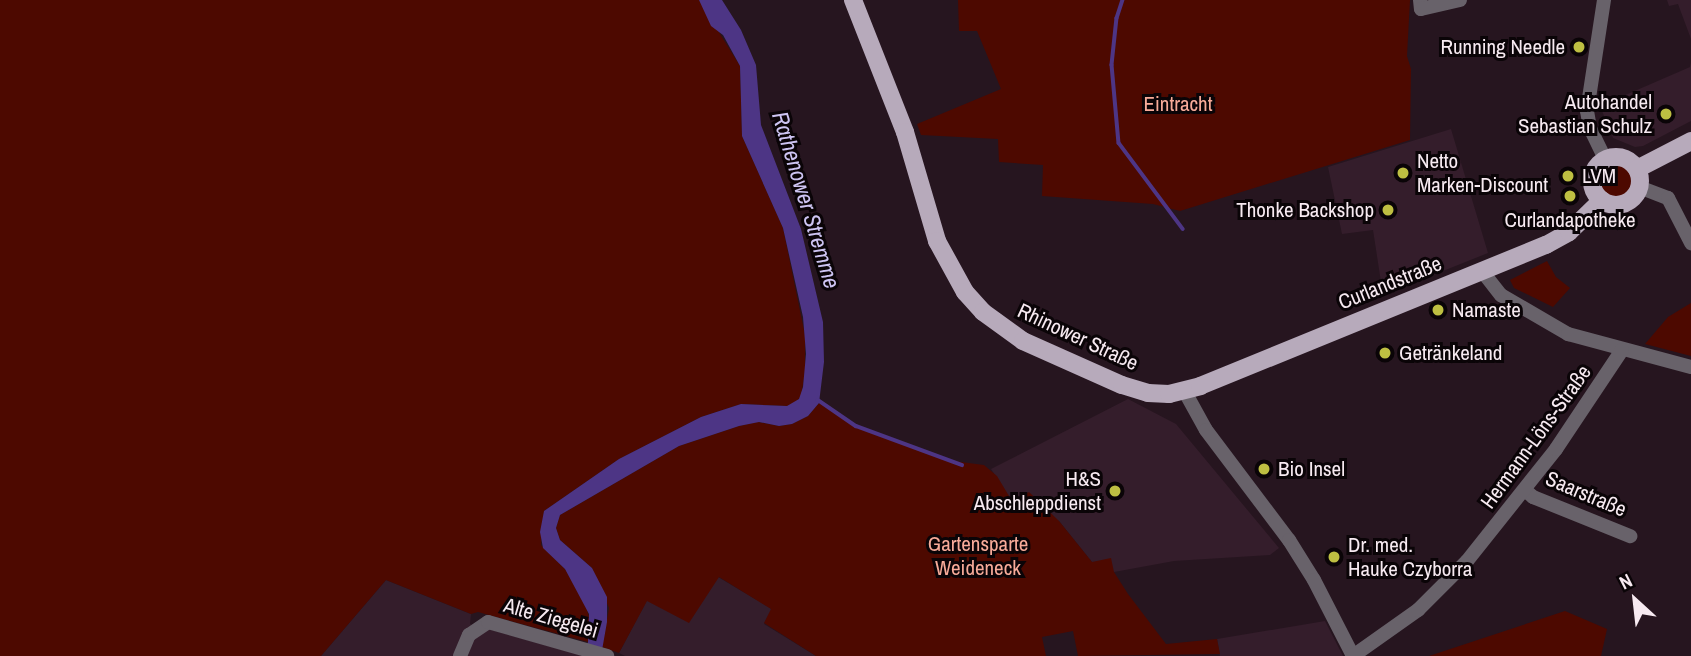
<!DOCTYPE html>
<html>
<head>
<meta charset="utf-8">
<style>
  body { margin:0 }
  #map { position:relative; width:1691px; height:656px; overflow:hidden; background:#26151f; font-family:"Archivo Narrow",sans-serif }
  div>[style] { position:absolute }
  .built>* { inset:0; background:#341d2b }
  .green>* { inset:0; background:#4d0900 }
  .round { border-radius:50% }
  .water>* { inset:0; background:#4d3585 }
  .stream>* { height:3.5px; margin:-1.75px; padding:0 1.75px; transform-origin:1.75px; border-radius:1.75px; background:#4d3585 }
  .minor>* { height:14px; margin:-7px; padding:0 7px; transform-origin:7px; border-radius:7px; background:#68626a }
  .major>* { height:18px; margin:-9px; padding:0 9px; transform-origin:9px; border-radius:9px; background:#b7aabb }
  .major>.ring { margin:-9px; padding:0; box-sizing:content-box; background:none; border:18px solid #b7aabb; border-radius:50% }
  .dots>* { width:19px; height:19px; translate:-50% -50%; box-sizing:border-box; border:4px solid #0a0407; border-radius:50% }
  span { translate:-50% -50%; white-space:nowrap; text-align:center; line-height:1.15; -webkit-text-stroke:6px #0a0407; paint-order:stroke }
  .poi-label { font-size:21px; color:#f7eaf1 }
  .right { translate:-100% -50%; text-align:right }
  .left { translate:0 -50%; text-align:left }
  .park-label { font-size:21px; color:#f8ab99 }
  .street-label { font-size:21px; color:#f7eaf1 }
  .water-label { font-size:23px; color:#cdc4f2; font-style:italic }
  .north { position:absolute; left:1600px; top:565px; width:70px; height:70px; -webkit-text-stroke:5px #0a0407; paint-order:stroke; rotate:333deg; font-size:19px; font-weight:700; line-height:28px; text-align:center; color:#f7eaf1 }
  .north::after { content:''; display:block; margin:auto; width:24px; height:32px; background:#f7eaf1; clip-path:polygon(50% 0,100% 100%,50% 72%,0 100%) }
</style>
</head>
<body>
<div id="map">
  <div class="built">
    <div style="clip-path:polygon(1667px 0,1691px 0,1691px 39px,1678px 4px,1669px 6px)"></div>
    <div style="clip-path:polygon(1691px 62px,1691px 121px,1643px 146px,1635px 147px,1613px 138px,1600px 106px,1690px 67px)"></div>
    <div style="clip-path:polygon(1451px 129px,1488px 253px,1383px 295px,1373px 230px,1342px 234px,1328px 167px)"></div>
    <div style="clip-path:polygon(1128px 399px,1176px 424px,1279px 548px,1270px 555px,1174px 561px,1114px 572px,1092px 562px,1059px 521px,1012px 502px,991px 469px)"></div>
    <div style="clip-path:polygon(718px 577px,772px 609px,764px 624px,816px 656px,625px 656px,619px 653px,647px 600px)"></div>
    <div style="clip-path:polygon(386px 580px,471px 614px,470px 624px,483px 630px,488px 629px,584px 656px,321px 656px)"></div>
    <div style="clip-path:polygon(1325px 621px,1343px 656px,1220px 656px,1217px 639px)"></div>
  </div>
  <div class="green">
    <div style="clip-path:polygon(0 0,699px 0,740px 66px,742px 136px,783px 228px,805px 335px,805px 372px,801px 396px,796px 402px,787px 406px,741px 404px,701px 417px,619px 459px,544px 511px,541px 545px,565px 569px,585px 603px,590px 620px,588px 642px,478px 612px,471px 614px,386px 580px,321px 656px,0 656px)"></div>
    <div style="clip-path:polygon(958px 0,1410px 0,1407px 56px,1411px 69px,1410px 140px,1180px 211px,1153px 204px,1042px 196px,1043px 165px,999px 162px,998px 139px,921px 135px,917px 124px,1001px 89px,977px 31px,959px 31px)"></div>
    <div class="round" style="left:1600px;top:165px;width:32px;height:32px"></div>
    <div style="clip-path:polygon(1547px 261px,1556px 277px,1570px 288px,1553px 307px,1514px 288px,1510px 280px)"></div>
    <div style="clip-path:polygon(1691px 303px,1691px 356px,1645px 344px,1668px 317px)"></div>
    <div style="clip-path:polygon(819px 403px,856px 425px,953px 461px,984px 465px,997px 476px,1012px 501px,1029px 492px,1059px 521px,1092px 562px,1111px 558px,1114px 572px,1128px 594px,1166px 644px,1217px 639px,1220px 654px,1078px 656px,1073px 631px,1042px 637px,1046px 656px,816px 656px,764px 623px,771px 609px,719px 577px,689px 623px,647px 601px,619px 653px,602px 647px,609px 608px,592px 568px,560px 540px,556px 528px,560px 515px,679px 446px,739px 426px,758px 422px,779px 426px,792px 424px,808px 416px)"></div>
    <div style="clip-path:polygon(1565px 611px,1607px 629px,1601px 656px,1429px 656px)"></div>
  </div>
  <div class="water">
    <div style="clip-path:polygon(699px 0,722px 0,741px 30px,756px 65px,761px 125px,801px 229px,823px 322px,824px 362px,819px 403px,808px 416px,792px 424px,779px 426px,759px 422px,739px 426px,679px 446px,560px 515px,556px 528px,560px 540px,592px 568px,607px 597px,607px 622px,601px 656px,584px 656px,588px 642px,589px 614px,565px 569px,543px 548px,540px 532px,544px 511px,619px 459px,701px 417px,741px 404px,787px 406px,799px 399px,803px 387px,806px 354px,803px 317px,783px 228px,742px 136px,740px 66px,723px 35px,711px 26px)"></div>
  </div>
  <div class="stream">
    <div style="left:1123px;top:0;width:19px;rotate:108deg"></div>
    <div style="left:1117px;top:18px;width:47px;rotate:96.1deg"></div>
    <div style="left:1112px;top:65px;width:78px;rotate:84.9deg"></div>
    <div style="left:1119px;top:143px;width:107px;rotate:53.3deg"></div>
    <div style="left:818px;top:400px;width:46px;rotate:34.4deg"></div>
    <div style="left:856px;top:426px;width:113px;rotate:20.2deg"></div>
  </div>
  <div class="minor">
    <div style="left:1420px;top:0;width:9px;rotate:84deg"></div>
    <div style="left:1421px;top:9px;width:40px;rotate:-13deg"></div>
    <div style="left:1604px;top:0;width:112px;rotate:98.7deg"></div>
    <div style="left:1587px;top:111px;width:17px;rotate:80deg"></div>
    <div style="left:1590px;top:128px;width:34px;rotate:64deg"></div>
    <div style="left:1639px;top:187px;width:31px;rotate:21deg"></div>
    <div style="left:1668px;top:198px;width:51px;rotate:62.9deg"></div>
    <div style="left:1482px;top:271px;width:31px;rotate:52deg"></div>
    <div style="left:1501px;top:295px;width:78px;rotate:30.2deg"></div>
    <div style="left:1568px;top:334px;width:127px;rotate:15deg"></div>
    <div style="left:1185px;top:392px;width:43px;rotate:61.1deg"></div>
    <div style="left:1206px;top:430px;width:138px;rotate:53deg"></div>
    <div style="left:1289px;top:540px;width:47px;rotate:58deg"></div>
    <div style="left:1314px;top:580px;width:85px;rotate:62.8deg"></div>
    <div style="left:1525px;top:490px;width:11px;rotate:41deg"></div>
    <div style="left:1533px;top:497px;width:105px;rotate:21.9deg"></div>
    <div style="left:460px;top:656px;width:23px;rotate:-67deg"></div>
    <div style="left:469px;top:635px;width:23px;rotate:-34deg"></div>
    <div style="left:488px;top:622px;width:124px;rotate:15.9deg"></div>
    <div style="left:1353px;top:656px;width:80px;rotate:-35.3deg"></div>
    <div style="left:1418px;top:610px;width:69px;rotate:-45deg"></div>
    <div style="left:1467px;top:561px;width:143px;rotate:-51.5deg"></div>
    <div style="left:1556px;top:449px;width:119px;rotate:-56.3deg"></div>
  </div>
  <div class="major">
    <div style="left:853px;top:0;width:142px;rotate:68.5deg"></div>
    <div style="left:905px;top:132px;width:114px;rotate:73.6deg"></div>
    <div style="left:937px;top:241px;width:58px;rotate:61.2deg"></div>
    <div style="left:965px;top:292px;width:27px;rotate:48deg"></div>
    <div style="left:983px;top:312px;width:49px;rotate:35.9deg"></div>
    <div style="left:1023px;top:341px;width:108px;rotate:24deg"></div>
    <div style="left:1122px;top:385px;width:27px;rotate:17deg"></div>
    <div style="left:1148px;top:393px;width:21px;rotate:3deg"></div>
    <div style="left:1169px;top:394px;width:32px;rotate:-14deg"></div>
    <div style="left:1200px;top:386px;width:374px;rotate:-22.2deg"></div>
    <div style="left:1546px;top:245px;width:26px;rotate:-29deg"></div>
    <div style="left:1569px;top:232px;width:46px;rotate:-44.1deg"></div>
    <div class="ring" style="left:1592px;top:157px;width:30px;height:30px"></div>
    <div style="left:1637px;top:169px;width:61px;rotate:-27.4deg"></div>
  </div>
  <div class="dots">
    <div style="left:1579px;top:47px;background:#bebf42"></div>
    <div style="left:1666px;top:114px;background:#bebf42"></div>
    <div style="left:1403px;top:173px;background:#bebf42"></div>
    <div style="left:1568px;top:176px;background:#bebf42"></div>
    <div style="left:1570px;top:196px;background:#bebf42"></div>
    <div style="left:1388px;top:210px;background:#bebf42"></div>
    <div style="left:1438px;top:310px;background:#bebf42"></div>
    <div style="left:1385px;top:353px;background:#bebf42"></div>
    <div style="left:1264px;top:469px;background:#bebf42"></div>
    <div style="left:1115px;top:491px;background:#bebf42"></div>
    <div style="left:1334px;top:557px;background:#bebf42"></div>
  </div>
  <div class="poi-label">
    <span class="right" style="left:1565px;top:47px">Running Needle</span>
    <span class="right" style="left:1652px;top:114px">Autohandel<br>Sebastian Schulz</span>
    <span class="left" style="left:1417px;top:173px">Netto<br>Marken-Discount</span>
    <span class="left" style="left:1582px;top:176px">LVM</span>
    <span class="right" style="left:1374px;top:210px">Thonke Backshop</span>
    <span style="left:1570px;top:220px">Curlandapotheke</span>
    <span class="left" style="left:1452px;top:310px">Namaste</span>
    <span class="left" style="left:1399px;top:353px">Getränkeland</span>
    <span class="left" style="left:1278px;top:469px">Bio Insel</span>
    <span class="right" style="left:1101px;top:491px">H&amp;S<br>Abschleppdienst</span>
    <span class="left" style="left:1348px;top:557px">Dr. med.<br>Hauke Czyborra</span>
  </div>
  <div class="park-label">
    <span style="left:1178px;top:104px">Eintracht</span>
    <span style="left:978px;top:556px">Gartensparte<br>Weideneck</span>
  </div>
  <div class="street-label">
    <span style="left:1390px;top:283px;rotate:-22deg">Curlandstraße</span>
    <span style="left:1078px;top:337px;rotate:25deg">Rhinower Straße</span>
    <span style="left:1536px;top:437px;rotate:-54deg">Hermann-Löns-Straße</span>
    <span style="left:1586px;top:494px;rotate:23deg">Saarstraße</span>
    <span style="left:551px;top:618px;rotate:16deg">Alte Ziegelei</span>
  </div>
  <div class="water-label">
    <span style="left:806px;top:200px;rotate:73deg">Rathenower Stremme</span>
  </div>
  <div class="north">N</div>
</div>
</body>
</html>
